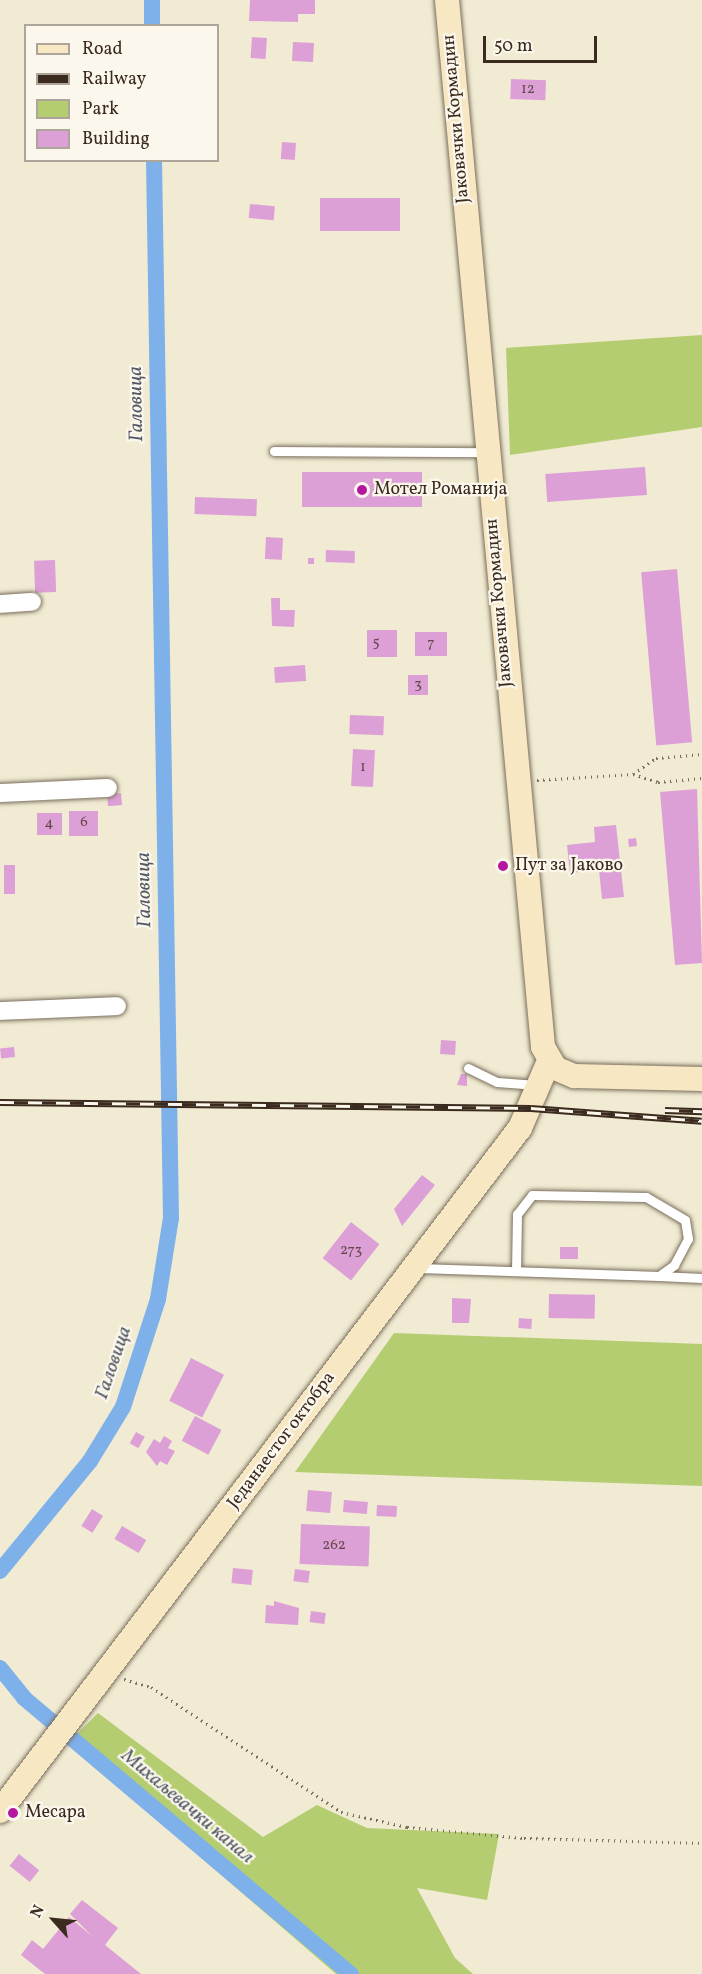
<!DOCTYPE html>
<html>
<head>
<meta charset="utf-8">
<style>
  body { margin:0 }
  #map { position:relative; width:702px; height:1974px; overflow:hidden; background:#f0ebd2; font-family:Vollkorn,serif }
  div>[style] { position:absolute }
  .green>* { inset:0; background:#b5cd71 }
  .canal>* { height:16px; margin:-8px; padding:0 8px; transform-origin:8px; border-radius:8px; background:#7eb0ea }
  .building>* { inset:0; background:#dda0d6; transform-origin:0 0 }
  .path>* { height:3px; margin-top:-1.5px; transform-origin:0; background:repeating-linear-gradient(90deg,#7a6e5d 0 1.5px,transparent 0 6px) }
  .roads { filter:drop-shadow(0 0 2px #7a6e5d) drop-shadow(0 0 2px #7a6e5d) }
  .service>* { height:9px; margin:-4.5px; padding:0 4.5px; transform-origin:4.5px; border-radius:4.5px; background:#fff }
  .minor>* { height:18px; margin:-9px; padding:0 9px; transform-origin:9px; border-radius:9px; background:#fff }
  .secondary>* { height:24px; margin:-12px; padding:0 12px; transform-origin:12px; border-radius:12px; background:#f8e7c3 }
  .rail>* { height:7px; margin-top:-3.5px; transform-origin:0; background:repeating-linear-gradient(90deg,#fbf7ec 0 14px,#3b2a1e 0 28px); box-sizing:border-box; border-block:2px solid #3b2a1e }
  .dots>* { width:16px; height:16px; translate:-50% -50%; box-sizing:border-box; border:3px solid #fbf7ec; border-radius:50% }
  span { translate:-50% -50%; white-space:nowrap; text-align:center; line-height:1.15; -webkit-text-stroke:4.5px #fbf7ec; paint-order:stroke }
  .number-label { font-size:15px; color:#64484c }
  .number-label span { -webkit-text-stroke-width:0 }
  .street-label { font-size:18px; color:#3b2a1e }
  .poi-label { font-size:18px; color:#3b2a1e }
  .left { translate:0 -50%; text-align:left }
  .water-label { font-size:20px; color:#525965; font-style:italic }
  .legend { position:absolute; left:24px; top:24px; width:195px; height:138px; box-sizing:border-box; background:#fbf7ec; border:2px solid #aea59a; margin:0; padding:8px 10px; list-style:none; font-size:18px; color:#3b2a1e }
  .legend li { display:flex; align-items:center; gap:12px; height:30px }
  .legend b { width:30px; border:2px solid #aea59a }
  .north { position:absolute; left:24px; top:1890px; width:60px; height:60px; -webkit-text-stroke:4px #fbf7ec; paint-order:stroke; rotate:297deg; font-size:16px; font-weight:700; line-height:24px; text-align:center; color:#3b2a1e }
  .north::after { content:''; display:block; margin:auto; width:21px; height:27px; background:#3b2a1e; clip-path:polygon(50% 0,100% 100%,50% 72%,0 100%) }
  .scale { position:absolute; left:483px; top:36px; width:114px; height:27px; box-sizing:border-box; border:3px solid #3b2a1e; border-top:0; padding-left:8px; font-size:18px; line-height:21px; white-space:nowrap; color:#3b2a1e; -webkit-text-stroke:4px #fbf7ec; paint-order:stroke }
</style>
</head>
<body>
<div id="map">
  <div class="green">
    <div style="clip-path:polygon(702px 335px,702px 427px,510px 455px,506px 348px)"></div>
    <div style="clip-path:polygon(394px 1333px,702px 1344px,702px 1486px,295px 1472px)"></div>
    <div style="clip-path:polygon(98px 1713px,263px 1837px,317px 1805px,367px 1828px,499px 1834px,487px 1900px,417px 1888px,455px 1958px,473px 1974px,336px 1974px,68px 1743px)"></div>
  </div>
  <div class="canal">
    <div style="left:152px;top:0;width:26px;rotate:90deg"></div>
    <div style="left:0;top:1571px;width:142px;rotate:-50.7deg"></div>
    <div style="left:90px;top:1461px;width:63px;rotate:-58.6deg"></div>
    <div style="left:123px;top:1407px;width:114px;rotate:-72deg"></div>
    <div style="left:158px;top:1299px;width:82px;rotate:-80.9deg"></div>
    <div style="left:171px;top:1218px;width:1058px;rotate:-90.92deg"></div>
    <div style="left:0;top:1668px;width:38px;rotate:51deg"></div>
    <div style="left:24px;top:1698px;width:428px;rotate:40.2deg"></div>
  </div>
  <div class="building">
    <div style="clip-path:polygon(250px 0,315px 0,315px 14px,298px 14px,298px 22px,249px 21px)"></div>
    <div style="left:252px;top:37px;width:15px;height:21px;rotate:4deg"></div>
    <div style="left:293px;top:42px;width:21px;height:19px;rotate:3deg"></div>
    <div style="left:511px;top:79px;width:35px;height:20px;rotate:2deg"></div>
    <div style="left:282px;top:142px;width:14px;height:17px;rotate:4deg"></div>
    <div style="left:400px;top:198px;width:33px;height:80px;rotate:90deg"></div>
    <div style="left:250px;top:204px;width:25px;height:14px;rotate:5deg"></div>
    <div style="left:645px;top:467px;width:28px;height:100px;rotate:86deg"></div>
    <div style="left:422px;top:472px;width:35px;height:120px;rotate:90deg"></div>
    <div style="left:195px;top:497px;width:62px;height:17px;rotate:2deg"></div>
    <div style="left:266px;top:537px;width:17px;height:22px;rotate:3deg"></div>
    <div style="left:326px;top:550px;width:29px;height:12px;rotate:2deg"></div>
    <div style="left:308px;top:558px;width:6px;height:6px"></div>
    <div style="left:55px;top:560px;width:32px;height:21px;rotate:88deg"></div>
    <div style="left:677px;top:569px;width:174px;height:36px;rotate:85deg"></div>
    <div style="clip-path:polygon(271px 598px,280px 598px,280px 610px,295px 610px,294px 627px,272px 626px)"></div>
    <div style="left:367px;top:630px;width:30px;height:27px"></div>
    <div style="left:415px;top:632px;width:32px;height:24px"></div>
    <div style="left:305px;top:665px;width:16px;height:31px;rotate:86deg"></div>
    <div style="left:408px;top:675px;width:20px;height:20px"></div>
    <div style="left:350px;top:715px;width:34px;height:19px;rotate:2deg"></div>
    <div style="left:353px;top:749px;width:22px;height:37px;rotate:3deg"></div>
    <div style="clip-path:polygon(697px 789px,702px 963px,675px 965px,660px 792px)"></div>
    <div style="left:121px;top:793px;width:12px;height:14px;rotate:85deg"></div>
    <div style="left:69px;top:811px;width:29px;height:25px"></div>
    <div style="left:37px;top:813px;width:25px;height:22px"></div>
    <div style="clip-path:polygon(616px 825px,624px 897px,602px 899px,599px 870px,570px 873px,567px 845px,595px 842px,594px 827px)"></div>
    <div style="left:636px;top:838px;width:8px;height:8px;rotate:83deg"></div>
    <div style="left:4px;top:865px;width:11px;height:29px"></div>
    <div style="left:441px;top:1040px;width:15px;height:14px;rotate:4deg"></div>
    <div style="left:14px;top:1047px;width:10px;height:14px;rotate:84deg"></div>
    <div style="clip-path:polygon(461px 1074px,467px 1074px,467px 1086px,457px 1085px)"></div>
    <div style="clip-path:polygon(422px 1175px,435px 1185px,402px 1226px,394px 1209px)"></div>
    <div style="left:351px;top:1222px;width:36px;height:46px;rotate:38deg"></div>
    <div style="left:578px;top:1247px;width:12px;height:18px;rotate:90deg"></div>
    <div style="left:549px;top:1294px;width:46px;height:24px;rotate:1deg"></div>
    <div style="clip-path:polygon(452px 1298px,471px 1299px,469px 1323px,452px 1323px)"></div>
    <div style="left:519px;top:1318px;width:13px;height:10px;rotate:4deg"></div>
    <div style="left:191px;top:1358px;width:37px;height:48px;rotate:27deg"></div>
    <div style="left:195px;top:1416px;width:30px;height:28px;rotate:28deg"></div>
    <div style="left:136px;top:1432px;width:10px;height:13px;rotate:29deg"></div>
    <div style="clip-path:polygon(164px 1436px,172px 1441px,168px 1448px,175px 1451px,167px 1465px,160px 1461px,157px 1466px,146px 1452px,154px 1439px,160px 1443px)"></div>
    <div style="left:308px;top:1490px;width:24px;height:21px;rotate:5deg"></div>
    <div style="left:344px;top:1500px;width:24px;height:12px;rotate:5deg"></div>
    <div style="left:377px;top:1505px;width:20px;height:11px;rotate:3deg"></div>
    <div style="left:92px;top:1509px;width:13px;height:20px;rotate:32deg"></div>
    <div style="left:301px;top:1524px;width:69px;height:40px;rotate:2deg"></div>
    <div style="left:122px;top:1526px;width:28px;height:15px;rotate:30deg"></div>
    <div style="left:233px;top:1568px;width:20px;height:15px;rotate:6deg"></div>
    <div style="left:295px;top:1569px;width:15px;height:12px;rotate:8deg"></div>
    <div style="clip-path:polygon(274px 1601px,299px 1608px,298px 1625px,265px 1623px,266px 1605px,274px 1606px)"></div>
    <div style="left:311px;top:1611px;width:15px;height:11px;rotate:8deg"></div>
    <div style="left:19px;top:1854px;width:26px;height:15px;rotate:39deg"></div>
    <div style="clip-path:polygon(82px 1900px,118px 1928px,105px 1945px,141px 1974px,45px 1974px,21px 1955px,32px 1940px,43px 1949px,69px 1917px,92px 1936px,70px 1914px)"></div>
  </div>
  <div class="path">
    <div style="left:633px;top:774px;width:28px;rotate:-35deg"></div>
    <div style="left:656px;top:758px;width:46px;rotate:-5deg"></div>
    <div style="left:537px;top:780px;width:96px;rotate:-3.6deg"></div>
    <div style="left:633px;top:774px;width:26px;rotate:18deg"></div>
    <div style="left:658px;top:782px;width:44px;rotate:-5.2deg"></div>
    <div style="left:124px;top:1679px;width:28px;rotate:17deg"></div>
    <div style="left:151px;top:1687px;width:227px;rotate:33.3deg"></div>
    <div style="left:341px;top:1812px;width:68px;rotate:12.8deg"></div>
    <div style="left:407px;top:1827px;width:118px;rotate:5.4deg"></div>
    <div style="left:524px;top:1838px;width:178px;rotate:1.6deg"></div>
  </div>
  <div class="roads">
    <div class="service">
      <div style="left:274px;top:451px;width:213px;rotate:0.3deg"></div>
      <div style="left:468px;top:1068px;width:32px;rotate:26deg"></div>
      <div style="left:497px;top:1082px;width:40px;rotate:4.3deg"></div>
      <div style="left:419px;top:1268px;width:240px;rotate:1.9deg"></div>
      <div style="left:659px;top:1276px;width:19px;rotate:-36deg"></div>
      <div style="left:674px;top:1265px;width:30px;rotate:-62deg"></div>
      <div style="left:688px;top:1239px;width:19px;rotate:-99deg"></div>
      <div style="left:685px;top:1220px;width:45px;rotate:-149.5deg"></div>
      <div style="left:646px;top:1197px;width:114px;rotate:-179deg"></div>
      <div style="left:532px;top:1195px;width:24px;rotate:128deg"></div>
      <div style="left:517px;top:1214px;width:57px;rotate:91deg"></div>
      <div style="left:659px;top:1276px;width:43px;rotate:2.7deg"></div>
    </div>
    <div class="minor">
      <div style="left:0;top:604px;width:32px;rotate:-4deg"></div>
      <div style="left:0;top:793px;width:108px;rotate:-2.7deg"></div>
      <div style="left:0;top:1011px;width:117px;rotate:-2.4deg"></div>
    </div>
    <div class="secondary">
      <div style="left:447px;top:0;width:1051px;rotate:84.76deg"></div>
      <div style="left:543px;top:1047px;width:24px;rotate:60deg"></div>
      <div style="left:555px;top:1068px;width:21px;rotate:23deg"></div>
      <div style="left:574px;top:1076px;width:128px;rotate:1.3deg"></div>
      <div style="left:0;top:1811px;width:858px;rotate:-52.72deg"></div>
      <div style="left:520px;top:1128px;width:73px;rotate:-66.6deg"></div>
    </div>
  </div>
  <div class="rail">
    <div style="left:0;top:1102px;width:531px;rotate:0.65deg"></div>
    <div style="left:531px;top:1108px;width:171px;rotate:4.3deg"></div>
    <div style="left:665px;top:1110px;width:37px;rotate:2deg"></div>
  </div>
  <div class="dots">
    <div style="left:362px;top:490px;background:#b5179e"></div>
    <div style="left:503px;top:866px;background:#b5179e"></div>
    <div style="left:13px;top:1813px;background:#b5179e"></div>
  </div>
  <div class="number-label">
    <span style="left:528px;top:90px">12</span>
    <span style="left:376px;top:643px">5</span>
    <span style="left:431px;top:644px">7</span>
    <span style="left:418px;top:685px">3</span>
    <span style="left:363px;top:768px">1</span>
    <span style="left:84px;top:823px">6</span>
    <span style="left:49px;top:824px">4</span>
    <span style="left:351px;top:1251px">273</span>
    <span style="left:334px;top:1546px">262</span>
  </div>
  <div class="street-label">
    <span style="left:457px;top:119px;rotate:-95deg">Јаковачки Кормадин</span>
    <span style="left:500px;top:603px;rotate:-95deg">Јаковачки Кормадин</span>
    <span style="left:282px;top:1441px;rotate:-53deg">Једанаестог октобра</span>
  </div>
  <div class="poi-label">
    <span class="left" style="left:374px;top:490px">Мотел Романија</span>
    <span class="left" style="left:515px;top:866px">Пут за Јаково</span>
    <span class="left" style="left:25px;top:1813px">Месара</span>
  </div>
  <div class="water-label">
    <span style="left:137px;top:404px;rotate:-91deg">Галовица</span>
    <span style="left:145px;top:890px;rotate:-91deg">Галовица</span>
    <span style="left:114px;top:1363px;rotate:-71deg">Галовица</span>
    <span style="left:187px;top:1807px;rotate:40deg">Михаљевачки канал</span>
  </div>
  <ul class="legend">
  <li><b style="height:8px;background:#f8e7c3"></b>Road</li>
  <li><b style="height:8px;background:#3b2a1e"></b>Railway</li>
  <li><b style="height:16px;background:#b5cd71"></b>Park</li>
  <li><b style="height:16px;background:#dda0d6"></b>Building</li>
  </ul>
  <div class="north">N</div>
  <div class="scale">50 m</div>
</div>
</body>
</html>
